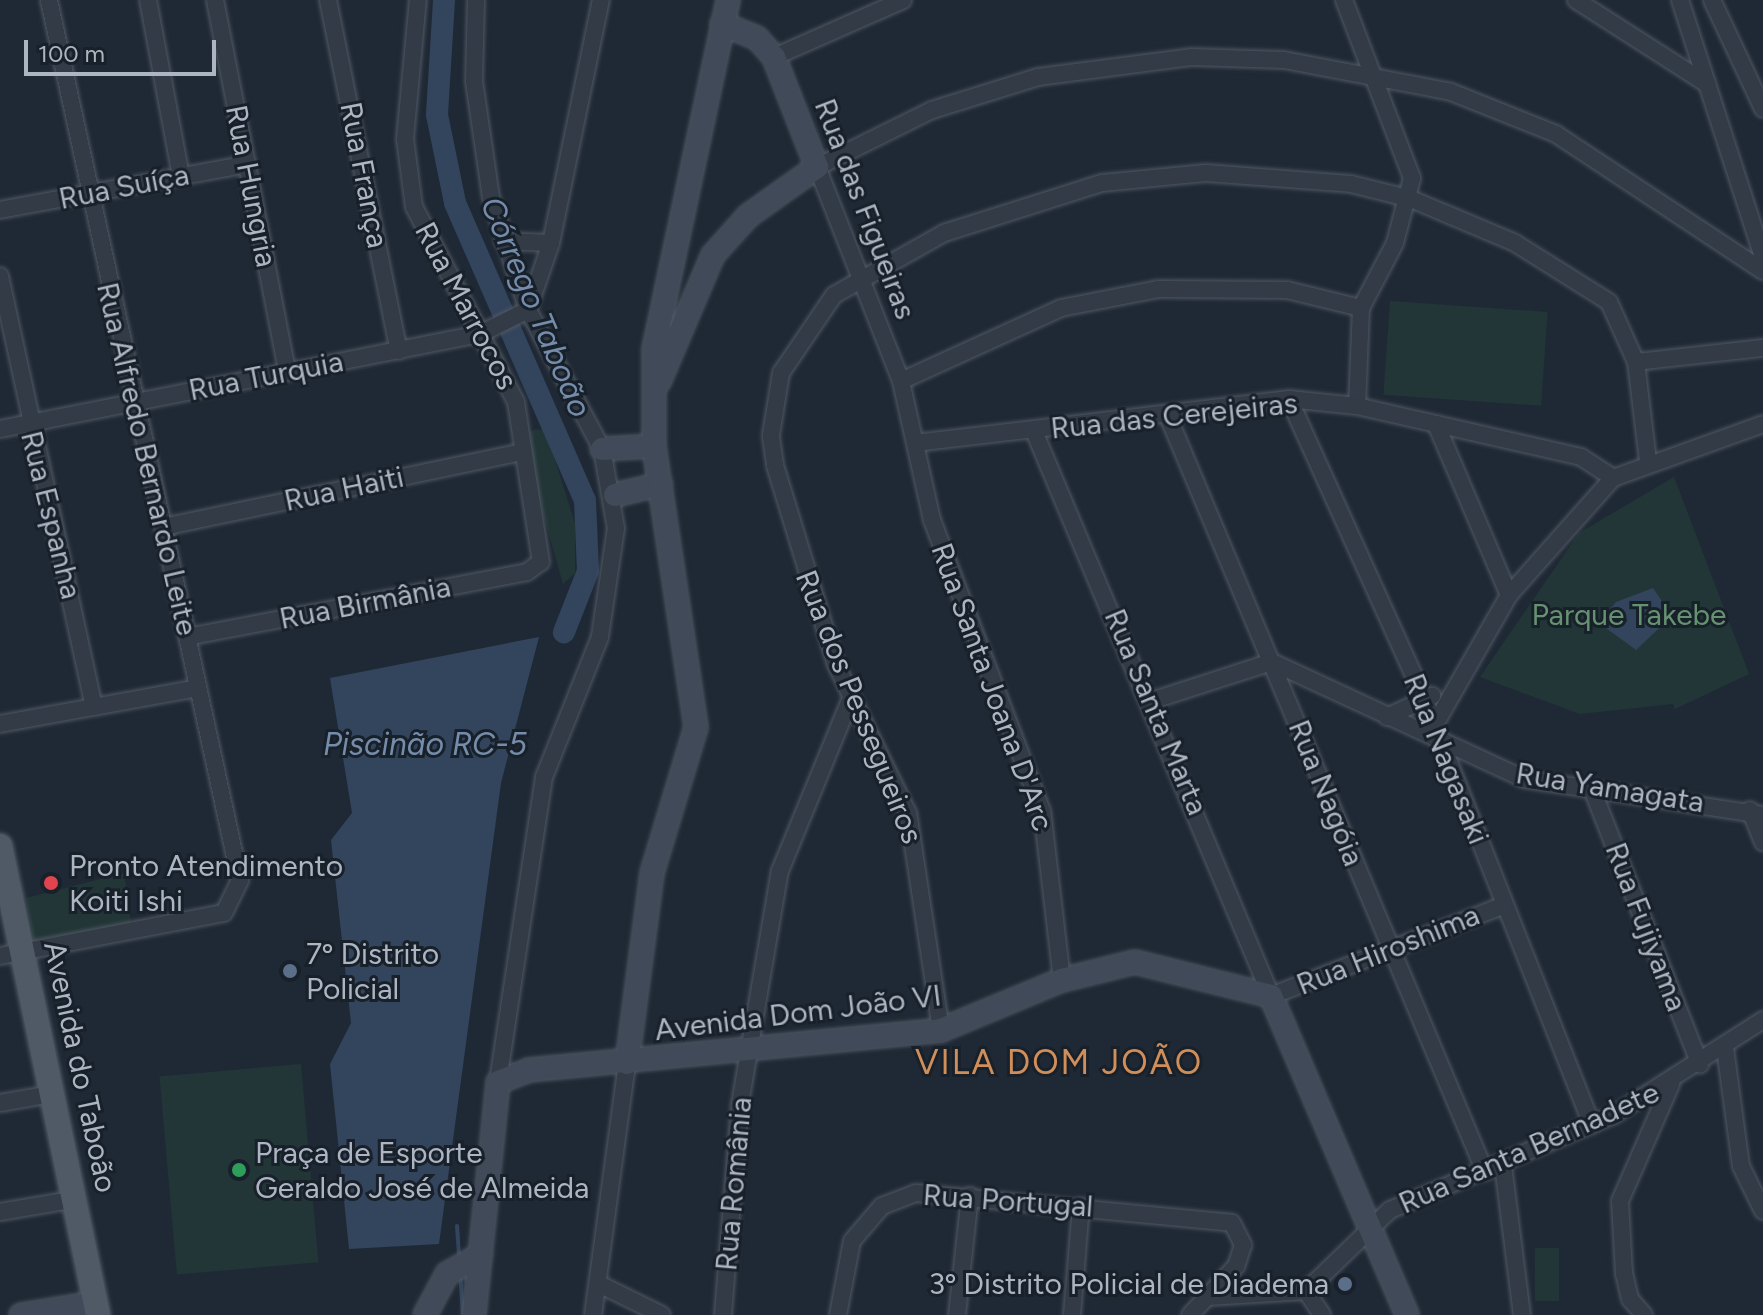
<!DOCTYPE html>
<html>
<head>
<meta charset="utf-8">
<style>
  body { margin:0 }
  #map { position:relative; width:1763px; height:1315px; overflow:hidden; background:#1f2935; font-family:Figtree,sans-serif }
  div>[style] { position:absolute }
  .green>* { inset:0; background:#223637; transform-origin:0 0 }
  .water>* { inset:0; background:#33445d }
  .stream>* { height:4px; margin:-2px; padding:0 2px; transform-origin:2px; border-radius:2px; background:#33445d }
  .river>* { height:22px; margin:-11px; padding:0 11px; transform-origin:11px; border-radius:11px; background:#33445d }
  .roads { filter:drop-shadow(0 0 2px #505864) drop-shadow(0 0 2px #505864) }
  .street>* { height:16px; margin:-8px; padding:0 8px; transform-origin:8px; border-radius:8px; background:#333b46 }
  .secondary>* { height:22px; margin:-11px; padding:0 11px; transform-origin:11px; border-radius:11px; background:#414a59 }
  .primary>* { height:24px; margin:-12px; padding:0 12px; transform-origin:12px; border-radius:12px; background:#505a66 }
  .dots>* { width:22px; height:22px; translate:-50% -50%; box-sizing:border-box; border:4px solid #18202a; border-radius:50% }
  span { translate:-50% -50%; white-space:nowrap; text-align:center; line-height:1.15; -webkit-text-stroke:6px #18202a; paint-order:stroke }
  .street-label { font-size:30px; color:#adb5c3 }
  .park-label { font-size:30px; color:#659270 }
  .poi-label { font-size:30px; color:#adb5c3 }
  .left { translate:0 -50%; text-align:left }
  .right { translate:-100% -50%; text-align:right }
  .water-label { font-size:32px; color:#758cab; font-style:italic }
  .quarter-label { font-size:34px; color:#d08e5a; letter-spacing:2px }
  .scale { position:absolute; left:24px; top:40px; width:192px; height:36px; box-sizing:border-box; border:4px solid #adb5c3; border-top:0; padding-left:10px; font-size:24px; line-height:28px; white-space:nowrap; color:#adb5c3; -webkit-text-stroke:6px #18202a; paint-order:stroke }
</style>
</head>
<body>
<div id="map">
  <div class="green">
    <div style="left:1390px;top:301px;width:158px;height:94px;rotate:4deg"></div>
    <div style="clip-path:polygon(536px 429px,546px 431px,575px 524px,575px 573px,563px 584px,533px 478px,528px 433px)"></div>
    <div style="clip-path:polygon(1674px 477px,1749px 674px,1675px 709px,1673px 704px,1580px 714px,1480px 677px,1579px 533px)"></div>
    <div style="clip-path:polygon(124px 873px,131px 924px,34px 942px,26px 898px)"></div>
    <div style="left:301px;top:1064px;width:199px;height:142px;rotate:85deg"></div>
    <div style="left:1535px;top:1248px;width:24px;height:53px"></div>
  </div>
  <div class="water">
    <div style="clip-path:polygon(1653px 588px,1672px 616px,1636px 650px,1599px 623px,1616px 602px)"></div>
    <div style="clip-path:polygon(539px 637px,501px 783px,439px 1244px,349px 1249px,330px 1064px,351px 1023px,331px 840px,352px 813px,330px 678px)"></div>
  </div>
  <div class="stream">
    <div style="left:457px;top:1226px;width:31px;rotate:86deg"></div>
    <div style="left:460px;top:1273px;width:42px;rotate:85.9deg"></div>
  </div>
  <div class="river">
    <div style="left:444px;top:0;width:115px;rotate:93.5deg"></div>
    <div style="left:437px;top:115px;width:90px;rotate:78.4deg"></div>
    <div style="left:455px;top:203px;width:324px;rotate:66.4deg"></div>
    <div style="left:585px;top:500px;width:71px;rotate:87.6deg"></div>
    <div style="left:588px;top:571px;width:66px;rotate:111.5deg"></div>
  </div>
  <div class="roads">
    <div class="street">
      <div style="left:148px;top:0;width:179px;rotate:79.4deg"></div>
      <div style="left:215px;top:0;width:379px;rotate:79deg"></div>
      <div style="left:328px;top:0;width:358px;rotate:78.6deg"></div>
      <div style="left:476px;top:0;width:81px;rotate:91.4deg"></div>
      <div style="left:474px;top:81px;width:117px;rotate:81.7deg"></div>
      <div style="left:491px;top:197px;width:119px;rotate:71.9deg"></div>
      <div style="left:528px;top:310px;width:157px;rotate:62deg"></div>
      <div style="left:602px;top:449px;width:80px;rotate:80deg"></div>
      <div style="left:616px;top:528px;width:110px;rotate:98.4deg"></div>
      <div style="left:600px;top:637px;width:151px;rotate:111.8deg"></div>
      <div style="left:544px;top:777px;width:308px;rotate:98.6deg"></div>
      <div style="left:1344px;top:0;width:191px;rotate:69.1deg"></div>
      <div style="left:1412px;top:178px;width:67px;rotate:104.7deg"></div>
      <div style="left:1395px;top:243px;width:73px;rotate:117.6deg"></div>
      <div style="left:1361px;top:308px;width:98px;rotate:92.3deg"></div>
      <div style="left:1576px;top:0;width:156px;rotate:32.7deg"></div>
      <div style="left:1680px;top:0;width:270px;rotate:72.1deg"></div>
      <div style="left:1712px;top:0;width:120px;rotate:64.9deg"></div>
      <div style="left:774px;top:57px;width:141px;rotate:-23.8deg"></div>
      <div style="left:0;top:210px;width:252px;rotate:-10.5deg"></div>
      <div style="left:503px;top:241px;width:48px;rotate:2.4deg"></div>
      <div style="left:0;top:276px;width:441px;rotate:77.7deg"></div>
      <div style="left:1636px;top:362px;width:128px;rotate:-6.3deg"></div>
      <div style="left:901px;top:381px;width:176px;rotate:-24.5deg"></div>
      <div style="left:1061px;top:308px;width:100px;rotate:-11deg"></div>
      <div style="left:1159px;top:289px;width:128px;rotate:0.4deg"></div>
      <div style="left:1287px;top:290px;width:76px;rotate:13.7deg"></div>
      <div style="left:1289px;top:399px;width:326px;rotate:65.7deg"></div>
      <div style="left:1423px;top:696px;width:461px;rotate:68.5deg"></div>
      <div style="left:1167px;top:414px;width:822px;rotate:67.24deg"></div>
      <div style="left:1436px;top:424px;width:186px;rotate:66.9deg"></div>
      <div style="left:0;top:429px;width:489px;rotate:-11.2deg"></div>
      <div style="left:480px;top:334px;width:54px;rotate:-26.6deg"></div>
      <div style="left:528px;top:310px;width:71px;rotate:-71.1deg"></div>
      <div style="left:551px;top:243px;width:248px;rotate:-78.4deg"></div>
      <div style="left:1034px;top:431px;width:613px;rotate:67.24deg"></div>
      <div style="left:1271px;top:996px;width:250px;rotate:-21.3deg"></div>
      <div style="left:915px;top:443px;width:377px;rotate:-6.7deg"></div>
      <div style="left:1289px;top:399px;width:68px;rotate:5.9deg"></div>
      <div style="left:1357px;top:406px;width:230px;rotate:12.8deg"></div>
      <div style="left:1581px;top:457px;width:38px;rotate:33deg"></div>
      <div style="left:168px;top:526px;width:361px;rotate:-11.8deg"></div>
      <div style="left:187px;top:637px;width:346px;rotate:-10.8deg"></div>
      <div style="left:527px;top:572px;width:17px;rotate:-36deg"></div>
      <div style="left:541px;top:562px;width:162px;rotate:-98.9deg"></div>
      <div style="left:516px;top:402px;width:220px;rotate:-117.6deg"></div>
      <div style="left:414px;top:207px;width:69px;rotate:-97.5deg"></div>
      <div style="left:405px;top:139px;width:140px;rotate:-84.7deg"></div>
      <div style="left:1151px;top:701px;width:127px;rotate:-17.9deg"></div>
      <div style="left:1272px;top:662px;width:278px;rotate:24.9deg"></div>
      <div style="left:1524px;top:779px;width:242px;rotate:8.6deg"></div>
      <div style="left:1387px;top:717px;width:50px;rotate:-25deg"></div>
      <div style="left:0;top:724px;width:201px;rotate:-10.3deg"></div>
      <div style="left:1434px;top:726px;width:151px;rotate:-60.2deg"></div>
      <div style="left:1509px;top:595px;width:157px;rotate:-48.4deg"></div>
      <div style="left:1613px;top:478px;width:159px;rotate:-19.8deg"></div>
      <div style="left:1592px;top:789px;width:296px;rotate:68.6deg"></div>
      <div style="left:1750px;top:810px;width:35px;rotate:68deg"></div>
      <div style="left:0;top:956px;width:228px;rotate:-10.9deg"></div>
      <div style="left:224px;top:913px;width:37px;rotate:-64deg"></div>
      <div style="left:240px;top:880px;width:900px;rotate:-102.25deg"></div>
      <div style="left:1062px;top:980px;width:170px;rotate:-96.7deg"></div>
      <div style="left:1042px;top:811px;width:311px;rotate:-110.7deg"></div>
      <div style="left:932px;top:520px;width:142px;rotate:-102.6deg"></div>
      <div style="left:901px;top:381px;width:230px;rotate:-111.4deg"></div>
      <div style="left:817px;top:167px;width:128px;rotate:-26.4deg"></div>
      <div style="left:932px;top:110px;width:111px;rotate:-17.3deg"></div>
      <div style="left:1038px;top:77px;width:154px;rotate:-7.4deg"></div>
      <div style="left:1191px;top:57px;width:93px;rotate:1.8deg"></div>
      <div style="left:1284px;top:60px;width:170px;rotate:10.8deg"></div>
      <div style="left:1451px;top:92px;width:113px;rotate:21.8deg"></div>
      <div style="left:1556px;top:134px;width:248px;rotate:33.5deg"></div>
      <div style="left:941px;top:1030px;width:219px;rotate:-98.6deg"></div>
      <div style="left:908px;top:813px;width:165px;rotate:-115.9deg"></div>
      <div style="left:836px;top:665px;width:209px;rotate:-107deg"></div>
      <div style="left:775px;top:465px;width:30px;rotate:-98deg"></div>
      <div style="left:771px;top:435px;width:63px;rotate:-80.8deg"></div>
      <div style="left:781px;top:373px;width:94px;rotate:-55.8deg"></div>
      <div style="left:834px;top:295px;width:126px;rotate:-29.4deg"></div>
      <div style="left:944px;top:233px;width:166px;rotate:-17.6deg"></div>
      <div style="left:1102px;top:183px;width:104px;rotate:-5.5deg"></div>
      <div style="left:1206px;top:173px;width:145px;rotate:4.3deg"></div>
      <div style="left:1351px;top:184px;width:62px;rotate:14deg"></div>
      <div style="left:1411px;top:199px;width:113px;rotate:22.9deg"></div>
      <div style="left:1515px;top:243px;width:111px;rotate:32.1deg"></div>
      <div style="left:1609px;top:302px;width:66px;rotate:65.8deg"></div>
      <div style="left:1636px;top:362px;width:100px;rotate:83.1deg"></div>
      <div style="left:1725px;top:1048px;width:119px;rotate:82.3deg"></div>
      <div style="left:1741px;top:1166px;width:50px;rotate:63.9deg"></div>
      <div style="left:0;top:1103px;width:53px;rotate:-9.8deg"></div>
      <div style="left:1503px;top:1165px;width:151px;rotate:82.8deg"></div>
      <div style="left:0;top:1212px;width:77px;rotate:-9.7deg"></div>
      <div style="left:599px;top:1284px;width:70px;rotate:26.2deg"></div>
      <div style="left:1306px;top:1291px;width:117px;rotate:-44deg"></div>
      <div style="left:1390px;top:1210px;width:243px;rotate:-23deg"></div>
      <div style="left:1614px;top:1115px;width:177px;rotate:-32.5deg"></div>
      <div style="left:1306px;top:1291px;width:29px;rotate:56deg"></div>
      <div style="left:1208px;top:1297px;width:98px;rotate:-3.5deg"></div>
      <div style="left:593px;top:1315px;width:254px;rotate:-82.3deg"></div>
      <div style="left:723px;top:1315px;width:212px;rotate:-85.4deg"></div>
      <div style="left:740px;top:1104px;width:236px;rotate:-80.3deg"></div>
      <div style="left:780px;top:871px;width:185px;rotate:-67.7deg"></div>
      <div style="left:838px;top:1315px;width:75px;rotate:-79.3deg"></div>
      <div style="left:852px;top:1241px;width:46px;rotate:-49.4deg"></div>
      <div style="left:882px;top:1206px;width:36px;rotate:-21deg"></div>
      <div style="left:916px;top:1193px;width:317px;rotate:5.4deg"></div>
      <div style="left:1232px;top:1223px;width:25px;rotate:63deg"></div>
      <div style="left:1243px;top:1245px;width:22px;rotate:108deg"></div>
      <div style="left:1236px;top:1266px;width:67px;rotate:133.2deg"></div>
      <div style="left:957px;top:1315px;width:120px;rotate:-83.8deg"></div>
      <div style="left:1072px;top:1315px;width:109px;rotate:-85.3deg"></div>
      <div style="left:1644px;top:1315px;width:21px;rotate:-131deg"></div>
      <div style="left:1630px;top:1299px;width:26px;rotate:-103deg"></div>
      <div style="left:1624px;top:1274px;width:73px;rotate:-93.1deg"></div>
      <div style="left:1620px;top:1201px;width:128px;rotate:-66.4deg"></div>
    </div>
    <div class="secondary">
      <div style="left:659px;top:382px;width:138px;rotate:-67deg"></div>
      <div style="left:713px;top:255px;width:52px;rotate:-48.1deg"></div>
      <div style="left:748px;top:216px;width:85px;rotate:-35.4deg"></div>
      <div style="left:817px;top:167px;width:118px;rotate:-111.4deg"></div>
      <div style="left:774px;top:57px;width:25px;rotate:-132deg"></div>
      <div style="left:757px;top:38px;width:38px;rotate:-158deg"></div>
      <div style="left:602px;top:449px;width:52px;rotate:-3.3deg"></div>
      <div style="left:615px;top:495px;width:47px;rotate:-13.4deg"></div>
      <div style="left:627px;top:1063px;width:192px;rotate:-82.5deg"></div>
      <div style="left:652px;top:873px;width:152px;rotate:-73.2deg"></div>
      <div style="left:696px;top:727px;width:284px;rotate:-98.5deg"></div>
      <div style="left:654px;top:446px;width:97px;rotate:-90deg"></div>
      <div style="left:654px;top:349px;width:357px;rotate:-78deg"></div>
      <div style="left:21px;top:1315px;width:76px;rotate:-9.1deg"></div>
      <div style="left:425px;top:1315px;width:47px;rotate:-61.8deg"></div>
      <div style="left:447px;top:1274px;width:39px;rotate:-30deg"></div>
      <div style="left:474px;top:1315px;width:234px;rotate:-84.1deg"></div>
      <div style="left:498px;top:1082px;width:33px;rotate:-21deg"></div>
      <div style="left:529px;top:1070px;width:414px;rotate:-5.5deg"></div>
      <div style="left:941px;top:1030px;width:131px;rotate:-22.5deg"></div>
      <div style="left:1062px;top:980px;width:75px;rotate:-13.9deg"></div>
      <div style="left:1135px;top:962px;width:140px;rotate:14deg"></div>
      <div style="left:1271px;top:996px;width:347px;rotate:66.9deg"></div>
    </div>
    <div class="primary">
      <div style="left:0;top:846px;width:479px;rotate:78.2deg"></div>
    </div>
  </div>
  <div class="dots">
    <div style="left:51px;top:883px;background:#e0444e"></div>
    <div style="left:290px;top:971px;background:#5c6f8a"></div>
    <div style="left:239px;top:1170px;background:#2e9e5b"></div>
    <div style="left:1345px;top:1284px;background:#5c6f8a"></div>
  </div>
  <div class="street-label">
    <span style="left:364px;top:175px;rotate:79deg">Rua França</span>
    <span style="left:251px;top:186px;rotate:79deg">Rua Hungria</span>
    <span style="left:124px;top:187px;rotate:-11deg">Rua Suíça</span>
    <span style="left:865px;top:209px;rotate:69deg">Rua das Figueiras</span>
    <span style="left:466px;top:306px;rotate:62deg">Rua Marrocos</span>
    <span style="left:266px;top:376px;rotate:-11deg">Rua Turquia</span>
    <span style="left:1174px;top:416px;rotate:-6deg">Rua das Cerejeiras</span>
    <span style="left:147px;top:459px;rotate:77deg">Rua Alfredo Bernardo Leite</span>
    <span style="left:344px;top:489px;rotate:-12deg">Rua Haiti</span>
    <span style="left:51px;top:515px;rotate:76deg">Rua Espanha</span>
    <span style="left:365px;top:603px;rotate:-11deg">Rua Birmânia</span>
    <span style="left:992px;top:687px;rotate:70deg">Rua Santa Joana D'Arc</span>
    <span style="left:859px;top:707px;rotate:68deg">Rua dos Pessegueiros</span>
    <span style="left:1156px;top:712px;rotate:67deg">Rua Santa Marta</span>
    <span style="left:1446px;top:759px;rotate:68deg">Rua Nagasaki</span>
    <span style="left:1610px;top:788px;rotate:9deg">Rua Yamagata</span>
    <span style="left:1326px;top:793px;rotate:68deg">Rua Nagóia</span>
    <span style="left:1646px;top:927px;rotate:69deg">Rua Fujiyama</span>
    <span style="left:1388px;top:950px;rotate:-22deg">Rua Hiroshima</span>
    <span style="left:798px;top:1013px;rotate:-7deg">Avenida Dom João VI</span>
    <span style="left:80px;top:1067px;rotate:78deg">Avenida do Taboão</span>
    <span style="left:1529px;top:1148px;rotate:-24deg">Rua Santa Bernadete</span>
    <span style="left:734px;top:1184px;rotate:-85deg">Rua România</span>
    <span style="left:1008px;top:1201px;rotate:4deg">Rua Portugal</span>
  </div>
  <div class="park-label">
    <span style="left:1629px;top:615px">Parque Takebe</span>
  </div>
  <div class="poi-label">
    <span class="left" style="left:69px;top:883px">Pronto Atendimento<br>Koiti Ishi</span>
    <span class="left" style="left:306px;top:971px">7º Distrito<br>Policial</span>
    <span class="left" style="left:255px;top:1170px">Praça de Esporte<br>Geraldo José de Almeida</span>
    <span class="right" style="left:1329px;top:1284px">3º Distrito Policial de Diadema</span>
  </div>
  <div class="water-label">
    <span style="left:536px;top:307px;rotate:67deg">Córrego Taboão</span>
    <span style="left:425px;top:744px">Piscinão RC-5</span>
  </div>
  <div class="quarter-label">
    <span style="left:1059px;top:1063px">VILA DOM JOÃO</span>
  </div>
  <div class="scale">100 m</div>
</div>
</body>
</html>
